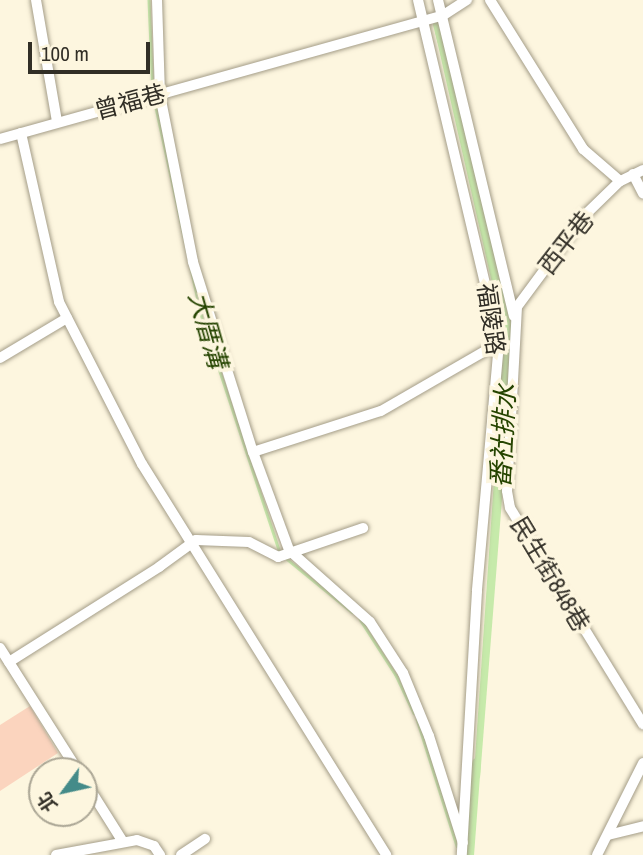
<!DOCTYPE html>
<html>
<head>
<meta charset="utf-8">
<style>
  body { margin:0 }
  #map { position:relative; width:643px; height:855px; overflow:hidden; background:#fdf6df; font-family:"Archivo Narrow","Noto Sans TC",sans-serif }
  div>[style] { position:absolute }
  .green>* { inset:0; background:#fbd4be }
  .water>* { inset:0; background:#c6eaaa }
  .stream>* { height:2.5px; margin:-1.25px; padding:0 1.25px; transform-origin:1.25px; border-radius:1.25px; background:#c6eaaa }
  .canal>* { height:9px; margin:-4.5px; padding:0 4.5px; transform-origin:4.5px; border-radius:4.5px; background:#c6eaaa }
  .roads { filter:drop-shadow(0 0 2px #a49d88) drop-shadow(0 0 2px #a49d88) }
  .minor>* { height:10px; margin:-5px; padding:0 5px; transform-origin:5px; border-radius:5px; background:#fff }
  span { translate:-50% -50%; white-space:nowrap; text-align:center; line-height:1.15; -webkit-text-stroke:7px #fdf6df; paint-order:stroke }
  .street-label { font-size:24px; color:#312e26 }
  .water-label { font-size:26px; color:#254400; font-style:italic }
  .north { position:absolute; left:28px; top:757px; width:70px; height:70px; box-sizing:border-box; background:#fdf6df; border:2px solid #aba695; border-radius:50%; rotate:237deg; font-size:19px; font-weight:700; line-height:28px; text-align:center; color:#312e26 }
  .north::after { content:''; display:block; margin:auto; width:24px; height:32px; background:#448b89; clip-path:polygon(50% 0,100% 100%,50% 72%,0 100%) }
  .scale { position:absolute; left:28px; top:42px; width:122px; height:32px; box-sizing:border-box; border:4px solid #312e26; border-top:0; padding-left:9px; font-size:21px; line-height:24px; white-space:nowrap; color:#312e26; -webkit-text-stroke:5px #fdf6df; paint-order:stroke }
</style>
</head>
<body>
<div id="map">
  <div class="green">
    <div style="clip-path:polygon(30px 706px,58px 753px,0 791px,0 725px)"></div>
  </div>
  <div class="water">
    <div style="clip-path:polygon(442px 30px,497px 248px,511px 321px,501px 323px,435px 32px)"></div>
    <div style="clip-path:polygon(511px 331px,504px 474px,480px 778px,474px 773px,504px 333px)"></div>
  </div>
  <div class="stream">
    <div style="left:149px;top:0;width:95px;rotate:87.6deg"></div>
    <div style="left:155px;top:103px;width:216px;rotate:77.7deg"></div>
    <div style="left:201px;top:314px;width:252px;rotate:71.7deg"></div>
    <div style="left:287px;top:559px;width:84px;rotate:39.2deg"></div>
    <div style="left:360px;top:619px;width:67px;rotate:57.3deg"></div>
    <div style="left:396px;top:675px;width:42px;rotate:64.7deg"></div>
    <div style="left:417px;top:719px;width:133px;rotate:72.5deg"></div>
  </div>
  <div class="canal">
    <div style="left:437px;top:24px;width:20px;rotate:75deg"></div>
    <div style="left:506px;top:312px;width:31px;rotate:88deg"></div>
    <div style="left:469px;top:855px;width:93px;rotate:-85.7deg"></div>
  </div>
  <div class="roads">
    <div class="minor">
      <div style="left:36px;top:0;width:123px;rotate:80.2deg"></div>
      <div style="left:157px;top:0;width:95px;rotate:88.2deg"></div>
      <div style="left:160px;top:95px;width:170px;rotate:78.8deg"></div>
      <div style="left:193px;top:262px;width:199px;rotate:72.5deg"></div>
      <div style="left:253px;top:452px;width:104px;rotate:69.8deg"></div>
      <div style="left:289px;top:550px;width:108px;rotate:41.6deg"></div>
      <div style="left:370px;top:622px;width:61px;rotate:57.1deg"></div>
      <div style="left:403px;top:673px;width:68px;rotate:67.6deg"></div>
      <div style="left:429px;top:736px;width:112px;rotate:72.4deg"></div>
      <div style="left:418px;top:0;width:352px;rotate:76.7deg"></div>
      <div style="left:499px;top:343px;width:249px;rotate:95.1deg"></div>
      <div style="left:477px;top:591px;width:264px;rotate:93.3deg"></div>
      <div style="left:438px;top:0;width:325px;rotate:76.5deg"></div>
      <div style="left:490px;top:0;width:176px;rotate:58deg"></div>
      <div style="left:583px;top:149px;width:49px;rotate:40.9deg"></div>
      <div style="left:21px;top:133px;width:173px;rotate:77.3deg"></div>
      <div style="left:59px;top:302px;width:182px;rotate:62.9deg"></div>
      <div style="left:142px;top:464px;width:461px;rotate:58deg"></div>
      <div style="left:0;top:139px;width:459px;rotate:-15.6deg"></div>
      <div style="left:442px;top:16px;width:30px;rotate:-33deg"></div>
      <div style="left:643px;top:170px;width:25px;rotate:154deg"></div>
      <div style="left:620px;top:181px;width:49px;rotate:135.8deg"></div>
      <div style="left:585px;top:215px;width:114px;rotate:126.5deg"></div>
      <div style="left:517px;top:307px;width:184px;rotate:93.1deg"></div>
      <div style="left:507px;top:491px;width:17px;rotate:80deg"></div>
      <div style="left:510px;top:508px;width:254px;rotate:58.4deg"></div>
      <div style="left:633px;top:174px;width:22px;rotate:63deg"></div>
      <div style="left:0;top:358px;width:78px;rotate:-30.8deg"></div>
      <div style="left:253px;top:452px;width:134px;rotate:-17.8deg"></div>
      <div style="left:381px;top:411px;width:136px;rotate:-30deg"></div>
      <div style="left:0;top:648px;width:146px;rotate:57.6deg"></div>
      <div style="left:9px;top:662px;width:178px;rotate:-32.3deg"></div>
      <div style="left:159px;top:567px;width:46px;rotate:-36.1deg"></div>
      <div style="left:196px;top:540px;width:53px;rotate:2.2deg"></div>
      <div style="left:249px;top:542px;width:33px;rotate:27deg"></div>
      <div style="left:278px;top:557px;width:90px;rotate:-18.8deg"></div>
      <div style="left:84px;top:780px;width:73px;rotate:57.8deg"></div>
      <div style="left:608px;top:835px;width:36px;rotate:-14deg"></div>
      <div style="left:56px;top:855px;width:82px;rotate:-10.5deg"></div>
      <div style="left:137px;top:840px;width:18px;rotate:19deg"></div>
      <div style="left:154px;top:846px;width:11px;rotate:56deg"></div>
      <div style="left:181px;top:855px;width:29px;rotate:-34deg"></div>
      <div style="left:597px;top:855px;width:103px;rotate:-63.4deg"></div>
    </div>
  </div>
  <div class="street-label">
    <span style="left:130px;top:102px;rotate:-15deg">曾福巷</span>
    <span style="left:566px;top:243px;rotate:-52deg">西平巷</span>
    <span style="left:491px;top:319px;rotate:82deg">福陵路</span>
    <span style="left:550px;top:574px;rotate:59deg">民生街848巷</span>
  </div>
  <div class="water-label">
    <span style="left:208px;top:330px;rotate:74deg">大厝溝</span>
    <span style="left:503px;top:436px;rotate:-87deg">番社排水</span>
  </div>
  <div class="north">北</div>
  <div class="scale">100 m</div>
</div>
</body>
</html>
